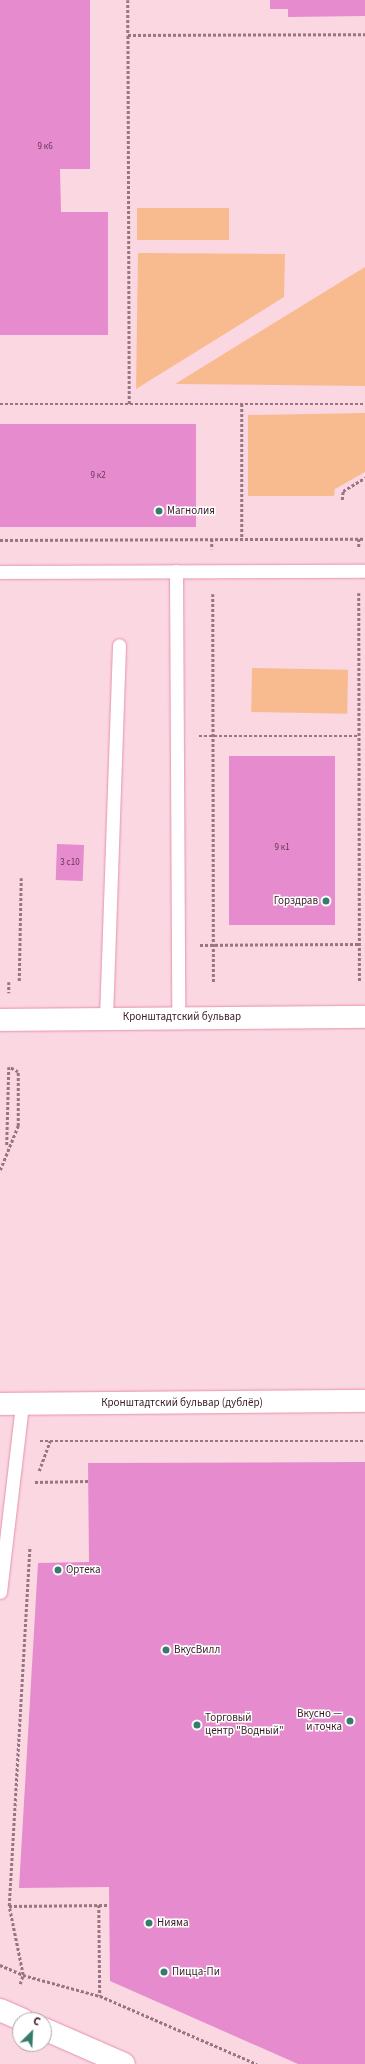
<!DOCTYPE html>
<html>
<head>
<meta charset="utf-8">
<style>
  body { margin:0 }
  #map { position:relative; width:365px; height:2064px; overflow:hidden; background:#fbd7e2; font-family:"Source Sans 3",sans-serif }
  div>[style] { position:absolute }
  .green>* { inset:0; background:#f8bb8f; transform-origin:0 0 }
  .building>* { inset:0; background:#e58bce; transform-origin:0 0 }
  .path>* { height:2.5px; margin-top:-1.25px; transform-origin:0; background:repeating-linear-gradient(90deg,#977681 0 3px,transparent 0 5px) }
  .roads { filter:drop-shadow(0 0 1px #e592b0) drop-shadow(0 0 1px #e592b0) }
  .lane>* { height:13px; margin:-6.5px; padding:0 6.5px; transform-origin:6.5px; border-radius:6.5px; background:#fff }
  .secondary>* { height:22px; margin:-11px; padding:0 11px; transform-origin:11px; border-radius:11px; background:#fff }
  .dots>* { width:11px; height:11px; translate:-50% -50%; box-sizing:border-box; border:2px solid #fff; border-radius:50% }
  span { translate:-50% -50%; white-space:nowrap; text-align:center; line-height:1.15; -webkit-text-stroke:3px #fff; paint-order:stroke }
  .number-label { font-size:9px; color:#643650 }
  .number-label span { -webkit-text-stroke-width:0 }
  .poi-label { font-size:11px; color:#391a26 }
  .left { translate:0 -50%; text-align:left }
  .right { translate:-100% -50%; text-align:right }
  .street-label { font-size:11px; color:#391a26 }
  .north { position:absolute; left:12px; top:2012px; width:40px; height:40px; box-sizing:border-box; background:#fff; border:1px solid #b0a3a8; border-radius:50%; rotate:24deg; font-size:11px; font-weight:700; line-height:16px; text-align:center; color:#391a26 }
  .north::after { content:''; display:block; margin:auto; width:14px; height:18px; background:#387b6c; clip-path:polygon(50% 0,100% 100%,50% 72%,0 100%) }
</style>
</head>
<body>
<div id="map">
  <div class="green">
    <div style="left:137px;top:208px;width:92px;height:32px"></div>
    <div style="clip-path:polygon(138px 253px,285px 254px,284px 297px,136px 389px)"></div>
    <div style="clip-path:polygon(365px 267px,365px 386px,175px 384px)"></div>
    <div style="clip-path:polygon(365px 413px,365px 472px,335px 489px,334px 496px,248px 496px,248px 415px)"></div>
    <div style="left:252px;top:668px;width:96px;height:44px;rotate:1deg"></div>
  </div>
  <div class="building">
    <div style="clip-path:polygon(0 0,90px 0,90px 169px,60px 169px,61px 212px,108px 212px,108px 335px,0 335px)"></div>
    <div style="clip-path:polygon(270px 0,365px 0,365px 16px,288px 17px,288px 9px,270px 9px)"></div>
    <div style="left:0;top:424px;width:196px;height:103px"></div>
    <div style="left:229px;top:756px;width:106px;height:169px"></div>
    <div style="left:57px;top:844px;width:27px;height:36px;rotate:2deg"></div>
    <div style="clip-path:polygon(365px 1462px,365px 2064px,298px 2064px,110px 1981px,109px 1887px,19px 1888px,38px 1563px,89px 1562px,88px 1463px)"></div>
  </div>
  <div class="path">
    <div style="left:128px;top:0;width:35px;rotate:90deg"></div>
    <div style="left:0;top:404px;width:365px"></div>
    <div style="left:129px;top:404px;width:369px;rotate:-90.2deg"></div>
    <div style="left:128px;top:35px;width:237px;rotate:-0.2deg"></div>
    <div style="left:242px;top:404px;width:135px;rotate:90deg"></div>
    <div style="left:342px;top:500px;width:9px;rotate:-84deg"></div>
    <div style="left:343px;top:491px;width:26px;rotate:-31deg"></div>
    <div style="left:212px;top:539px;width:10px;rotate:90deg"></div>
    <div style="left:359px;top:539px;width:9px;rotate:90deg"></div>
    <div style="left:0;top:540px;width:365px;rotate:-0.2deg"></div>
    <div style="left:359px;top:593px;width:389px;rotate:89.9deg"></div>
    <div style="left:213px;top:594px;width:388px;rotate:89.9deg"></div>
    <div style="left:199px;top:736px;width:160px"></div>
    <div style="left:200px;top:945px;width:160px;rotate:-0.4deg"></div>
    <div style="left:19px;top:981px;width:103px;rotate:-88.9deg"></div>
    <div style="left:9px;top:982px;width:11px;rotate:90deg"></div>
    <div style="left:0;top:1170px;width:48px;rotate:-67.8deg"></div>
    <div style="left:18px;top:1126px;width:54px;rotate:-90deg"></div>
    <div style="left:18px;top:1072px;width:10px;rotate:-151deg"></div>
    <div style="left:9px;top:1067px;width:79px;rotate:91.5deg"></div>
    <div style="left:40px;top:1441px;width:325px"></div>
    <div style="left:39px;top:1471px;width:32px;rotate:-70deg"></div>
    <div style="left:35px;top:1482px;width:53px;rotate:-1.1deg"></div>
    <div style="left:99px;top:1905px;width:91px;rotate:89.4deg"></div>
    <div style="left:9px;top:1906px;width:100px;rotate:-0.6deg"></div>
    <div style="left:0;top:1965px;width:25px;rotate:23deg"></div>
    <div style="left:23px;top:1975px;width:80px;rotate:15.3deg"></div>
    <div style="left:100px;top:1996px;width:171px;rotate:23.4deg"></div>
    <div style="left:20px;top:1984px;width:9px;rotate:-72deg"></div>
    <div style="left:23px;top:1975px;width:70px;rotate:-101.5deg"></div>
    <div style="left:9px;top:1906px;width:360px;rotate:-86.7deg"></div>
  </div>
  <div class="roads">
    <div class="lane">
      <div style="left:176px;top:571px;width:446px;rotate:89.7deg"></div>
      <div style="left:0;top:572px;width:365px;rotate:-0.2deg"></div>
      <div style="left:106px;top:1018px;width:373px;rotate:-88deg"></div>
      <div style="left:0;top:1592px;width:189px;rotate:-83.3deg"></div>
    </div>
    <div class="secondary">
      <div style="left:0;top:1020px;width:365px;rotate:-0.5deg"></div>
      <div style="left:0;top:1404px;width:365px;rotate:-0.5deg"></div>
      <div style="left:0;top:2010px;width:25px;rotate:23deg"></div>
      <div style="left:44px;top:2029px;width:87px;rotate:23.6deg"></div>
    </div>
  </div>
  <div class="dots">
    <div style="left:159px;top:511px;background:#387b6c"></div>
    <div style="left:326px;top:901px;background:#387b6c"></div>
    <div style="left:58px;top:1570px;background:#387b6c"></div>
    <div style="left:166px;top:1650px;background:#387b6c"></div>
    <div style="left:350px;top:1721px;background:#387b6c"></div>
    <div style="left:197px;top:1725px;background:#387b6c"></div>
    <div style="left:149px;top:1923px;background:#387b6c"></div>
    <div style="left:164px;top:1972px;background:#387b6c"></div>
  </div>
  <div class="number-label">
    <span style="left:45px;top:147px">9 к6</span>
    <span style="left:98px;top:476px">9 к2</span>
    <span style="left:282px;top:848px">9 к1</span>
    <span style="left:70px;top:863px">3 с10</span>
  </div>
  <div class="poi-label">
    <span class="left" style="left:167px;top:511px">Магнолия</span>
    <span class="right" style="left:318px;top:901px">Горздрав</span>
    <span class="left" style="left:66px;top:1570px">Ортека</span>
    <span class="left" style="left:174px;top:1650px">ВкусВилл</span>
    <span class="right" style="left:342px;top:1721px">Вкусно —<br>и точка</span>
    <span class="left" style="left:205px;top:1725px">Торговый<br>центр "Водный"</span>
    <span class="left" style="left:157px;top:1923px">Нияма</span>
    <span class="left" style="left:172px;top:1972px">Пицца-Пи</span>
  </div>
  <div class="street-label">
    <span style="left:182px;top:1017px">Кронштадтский бульвар</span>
    <span style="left:182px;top:1403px">Кронштадтский бульвар (дублёр)</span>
  </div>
  <div class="north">С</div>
</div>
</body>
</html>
